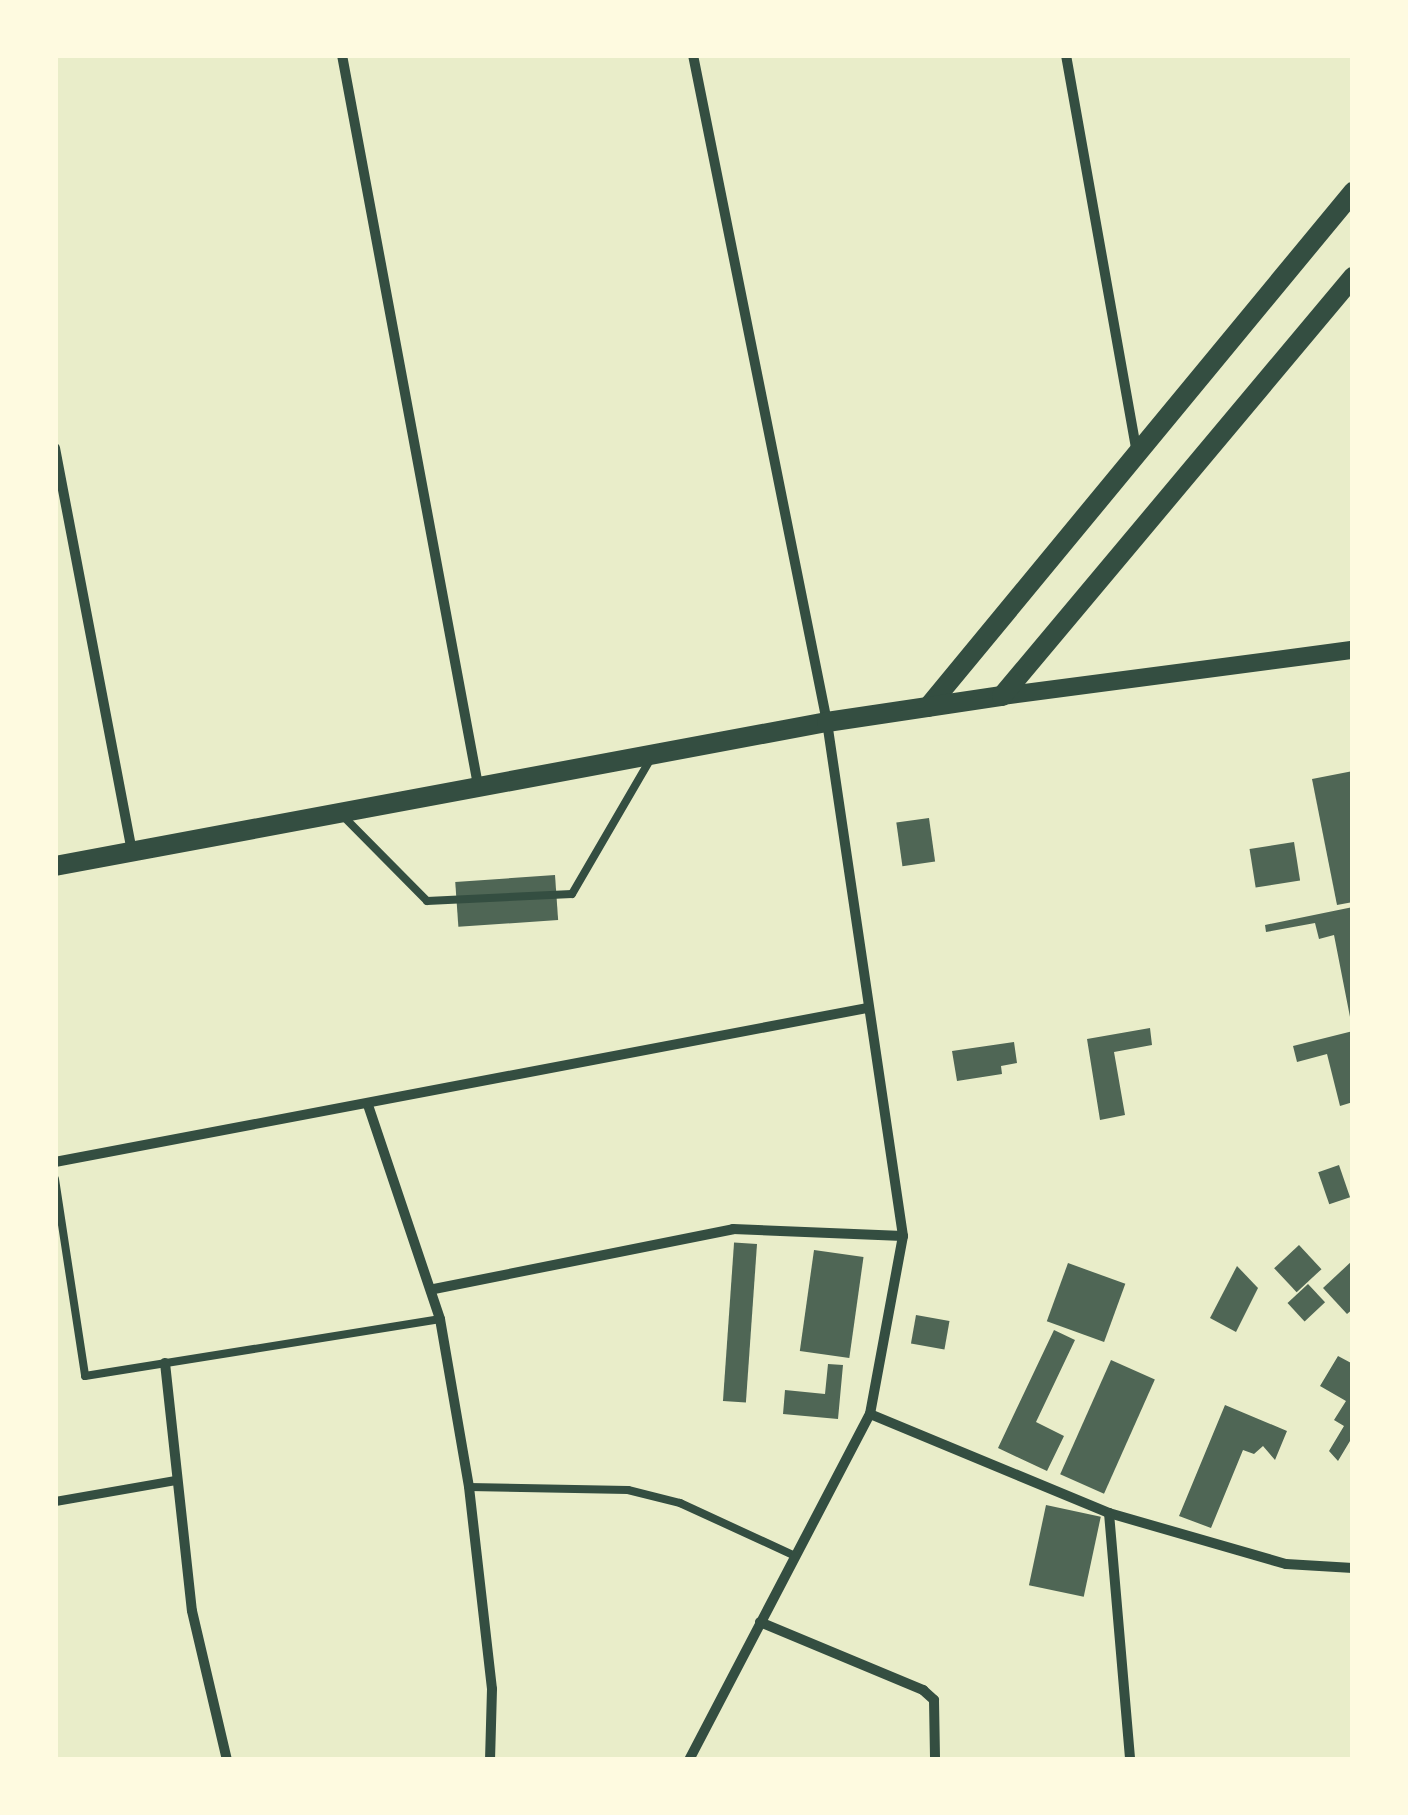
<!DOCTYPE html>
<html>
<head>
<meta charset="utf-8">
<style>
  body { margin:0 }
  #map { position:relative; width:1408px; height:1815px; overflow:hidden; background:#e9edc9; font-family:"PT Sans",sans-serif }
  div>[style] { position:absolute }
  .building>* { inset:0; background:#4f6655; transform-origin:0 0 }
  .service>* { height:8px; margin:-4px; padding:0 4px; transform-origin:4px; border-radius:4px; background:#344e41 }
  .pedestrian>* { height:9px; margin:-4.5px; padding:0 4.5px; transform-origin:4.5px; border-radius:4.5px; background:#344e41 }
  .minor>* { height:10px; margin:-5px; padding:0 5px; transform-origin:5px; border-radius:5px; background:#344e41 }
  .tertiary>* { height:18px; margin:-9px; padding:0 9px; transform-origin:9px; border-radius:9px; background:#344e41 }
  .secondary>* { height:20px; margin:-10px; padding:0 10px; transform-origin:10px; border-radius:10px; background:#344e41 }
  span { translate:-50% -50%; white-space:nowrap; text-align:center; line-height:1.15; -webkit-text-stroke:8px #fefae0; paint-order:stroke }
  .frame { position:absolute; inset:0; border:58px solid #fefae0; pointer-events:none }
</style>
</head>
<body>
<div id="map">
  <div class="building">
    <div style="clip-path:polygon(1353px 771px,1353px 902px,1337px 905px,1312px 779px)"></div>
    <div style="left:929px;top:818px;width:44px;height:33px;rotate:82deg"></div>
    <div style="left:1294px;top:842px;width:39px;height:45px;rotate:81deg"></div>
    <div style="left:555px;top:875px;width:45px;height:100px;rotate:86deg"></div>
    <div style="clip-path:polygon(1353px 907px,1353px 1022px,1351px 1022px,1334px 935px,1319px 939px,1315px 923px,1266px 932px,1265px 925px)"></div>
    <div style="clip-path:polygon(1150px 1028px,1152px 1045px,1114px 1052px,1125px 1115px,1100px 1120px,1087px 1039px)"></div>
    <div style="clip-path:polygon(1353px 1031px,1353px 1102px,1340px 1106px,1327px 1054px,1297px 1062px,1293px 1046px)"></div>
    <div style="clip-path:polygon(1014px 1042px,1017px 1063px,1001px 1066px,1002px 1074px,957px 1081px,952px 1051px)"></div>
    <div style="left:1339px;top:1165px;width:34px;height:22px;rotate:71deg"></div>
    <div style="left:757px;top:1244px;width:159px;height:23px;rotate:94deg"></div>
    <div style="left:1299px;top:1245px;width:33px;height:34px;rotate:47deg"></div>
    <div style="left:814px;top:1250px;width:50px;height:102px;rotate:8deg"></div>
    <div style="clip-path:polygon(1353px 1260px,1353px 1309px,1347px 1314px,1323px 1288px)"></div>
    <div style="left:1068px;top:1263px;width:61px;height:62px;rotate:20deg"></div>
    <div style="clip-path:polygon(1237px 1266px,1258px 1288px,1236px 1332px,1210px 1318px)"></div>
    <div style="left:1308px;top:1284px;width:25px;height:28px;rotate:47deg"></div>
    <div style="left:916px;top:1315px;width:34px;height:29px;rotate:10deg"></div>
    <div style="clip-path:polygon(1054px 1330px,1075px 1340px,1036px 1422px,1064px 1436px,1047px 1471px,998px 1448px)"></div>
    <div style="clip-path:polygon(1338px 1356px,1353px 1364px,1353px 1436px,1338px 1461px,1329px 1451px,1344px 1426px,1334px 1420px,1346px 1401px,1320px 1386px)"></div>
    <div style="left:1111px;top:1360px;width:48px;height:125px;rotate:24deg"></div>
    <div style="clip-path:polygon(828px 1364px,843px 1365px,838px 1419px,783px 1414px,785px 1390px,825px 1394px)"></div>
    <div style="clip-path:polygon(1225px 1405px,1287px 1431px,1275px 1460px,1263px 1446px,1254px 1454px,1243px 1450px,1211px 1528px,1179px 1516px)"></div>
    <div style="left:1046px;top:1505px;width:56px;height:82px;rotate:12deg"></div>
  </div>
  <div class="service">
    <div style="left:342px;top:815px;width:121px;rotate:45.3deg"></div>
    <div style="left:427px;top:901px;width:145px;rotate:-2.8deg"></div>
    <div style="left:572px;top:894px;width:155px;rotate:-59.8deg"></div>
    <div style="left:55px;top:1179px;width:199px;rotate:81.3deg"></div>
    <div style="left:85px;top:1376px;width:360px;rotate:-9.1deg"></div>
    <div style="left:469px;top:1487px;width:159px;rotate:1.1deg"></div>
    <div style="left:628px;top:1490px;width:54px;rotate:14deg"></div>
    <div style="left:680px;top:1503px;width:127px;rotate:24.7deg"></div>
  </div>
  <div class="pedestrian">
    <div style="left:55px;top:1501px;width:122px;rotate:-9.9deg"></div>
  </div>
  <div class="minor">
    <div style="left:342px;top:55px;width:743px;rotate:79.45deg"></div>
    <div style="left:1066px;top:55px;width:404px;rotate:79.9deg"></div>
    <div style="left:55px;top:448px;width:411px;rotate:79.2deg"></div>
    <div style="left:368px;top:1105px;width:226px;rotate:71.4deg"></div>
    <div style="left:440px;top:1319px;width:170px;rotate:80.2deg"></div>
    <div style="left:469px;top:1487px;width:203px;rotate:83.5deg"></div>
    <div style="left:492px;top:1689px;width:71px;rotate:91.6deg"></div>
    <div style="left:55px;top:1162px;width:826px;rotate:-10.74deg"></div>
    <div style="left:434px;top:1289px;width:305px;rotate:-11.3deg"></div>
    <div style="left:733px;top:1229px;width:170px;rotate:2.4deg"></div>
    <div style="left:165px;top:1363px;width:249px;rotate:83.8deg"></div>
    <div style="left:192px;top:1611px;width:153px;rotate:76.8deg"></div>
    <div style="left:870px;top:1414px;width:259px;rotate:22.5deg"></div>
    <div style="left:1109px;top:1513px;width:184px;rotate:16.1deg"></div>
    <div style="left:1286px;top:1564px;width:67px;rotate:3.4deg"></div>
    <div style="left:1109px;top:1513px;width:248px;rotate:85.1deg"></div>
    <div style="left:760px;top:1622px;width:177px;rotate:22.6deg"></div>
    <div style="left:923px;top:1690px;width:15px;rotate:42deg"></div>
    <div style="left:934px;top:1700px;width:60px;rotate:89deg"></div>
    <div style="left:689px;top:1760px;width:390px;rotate:-62.4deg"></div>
    <div style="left:870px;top:1414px;width:181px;rotate:-79.5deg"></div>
    <div style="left:903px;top:1236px;width:520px;rotate:-98.41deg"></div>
    <div style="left:827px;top:722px;width:680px;rotate:-101.36deg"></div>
  </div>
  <div class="tertiary">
    <div style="left:1002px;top:696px;width:354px;rotate:-7.5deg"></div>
  </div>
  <div class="secondary">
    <div style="left:928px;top:707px;width:668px;rotate:-50.47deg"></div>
    <div style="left:55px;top:866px;width:785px;rotate:-10.57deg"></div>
    <div style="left:827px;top:722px;width:177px;rotate:-8.5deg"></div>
    <div style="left:1002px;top:696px;width:547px;rotate:-50.05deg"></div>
  </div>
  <div class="frame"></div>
</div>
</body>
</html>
